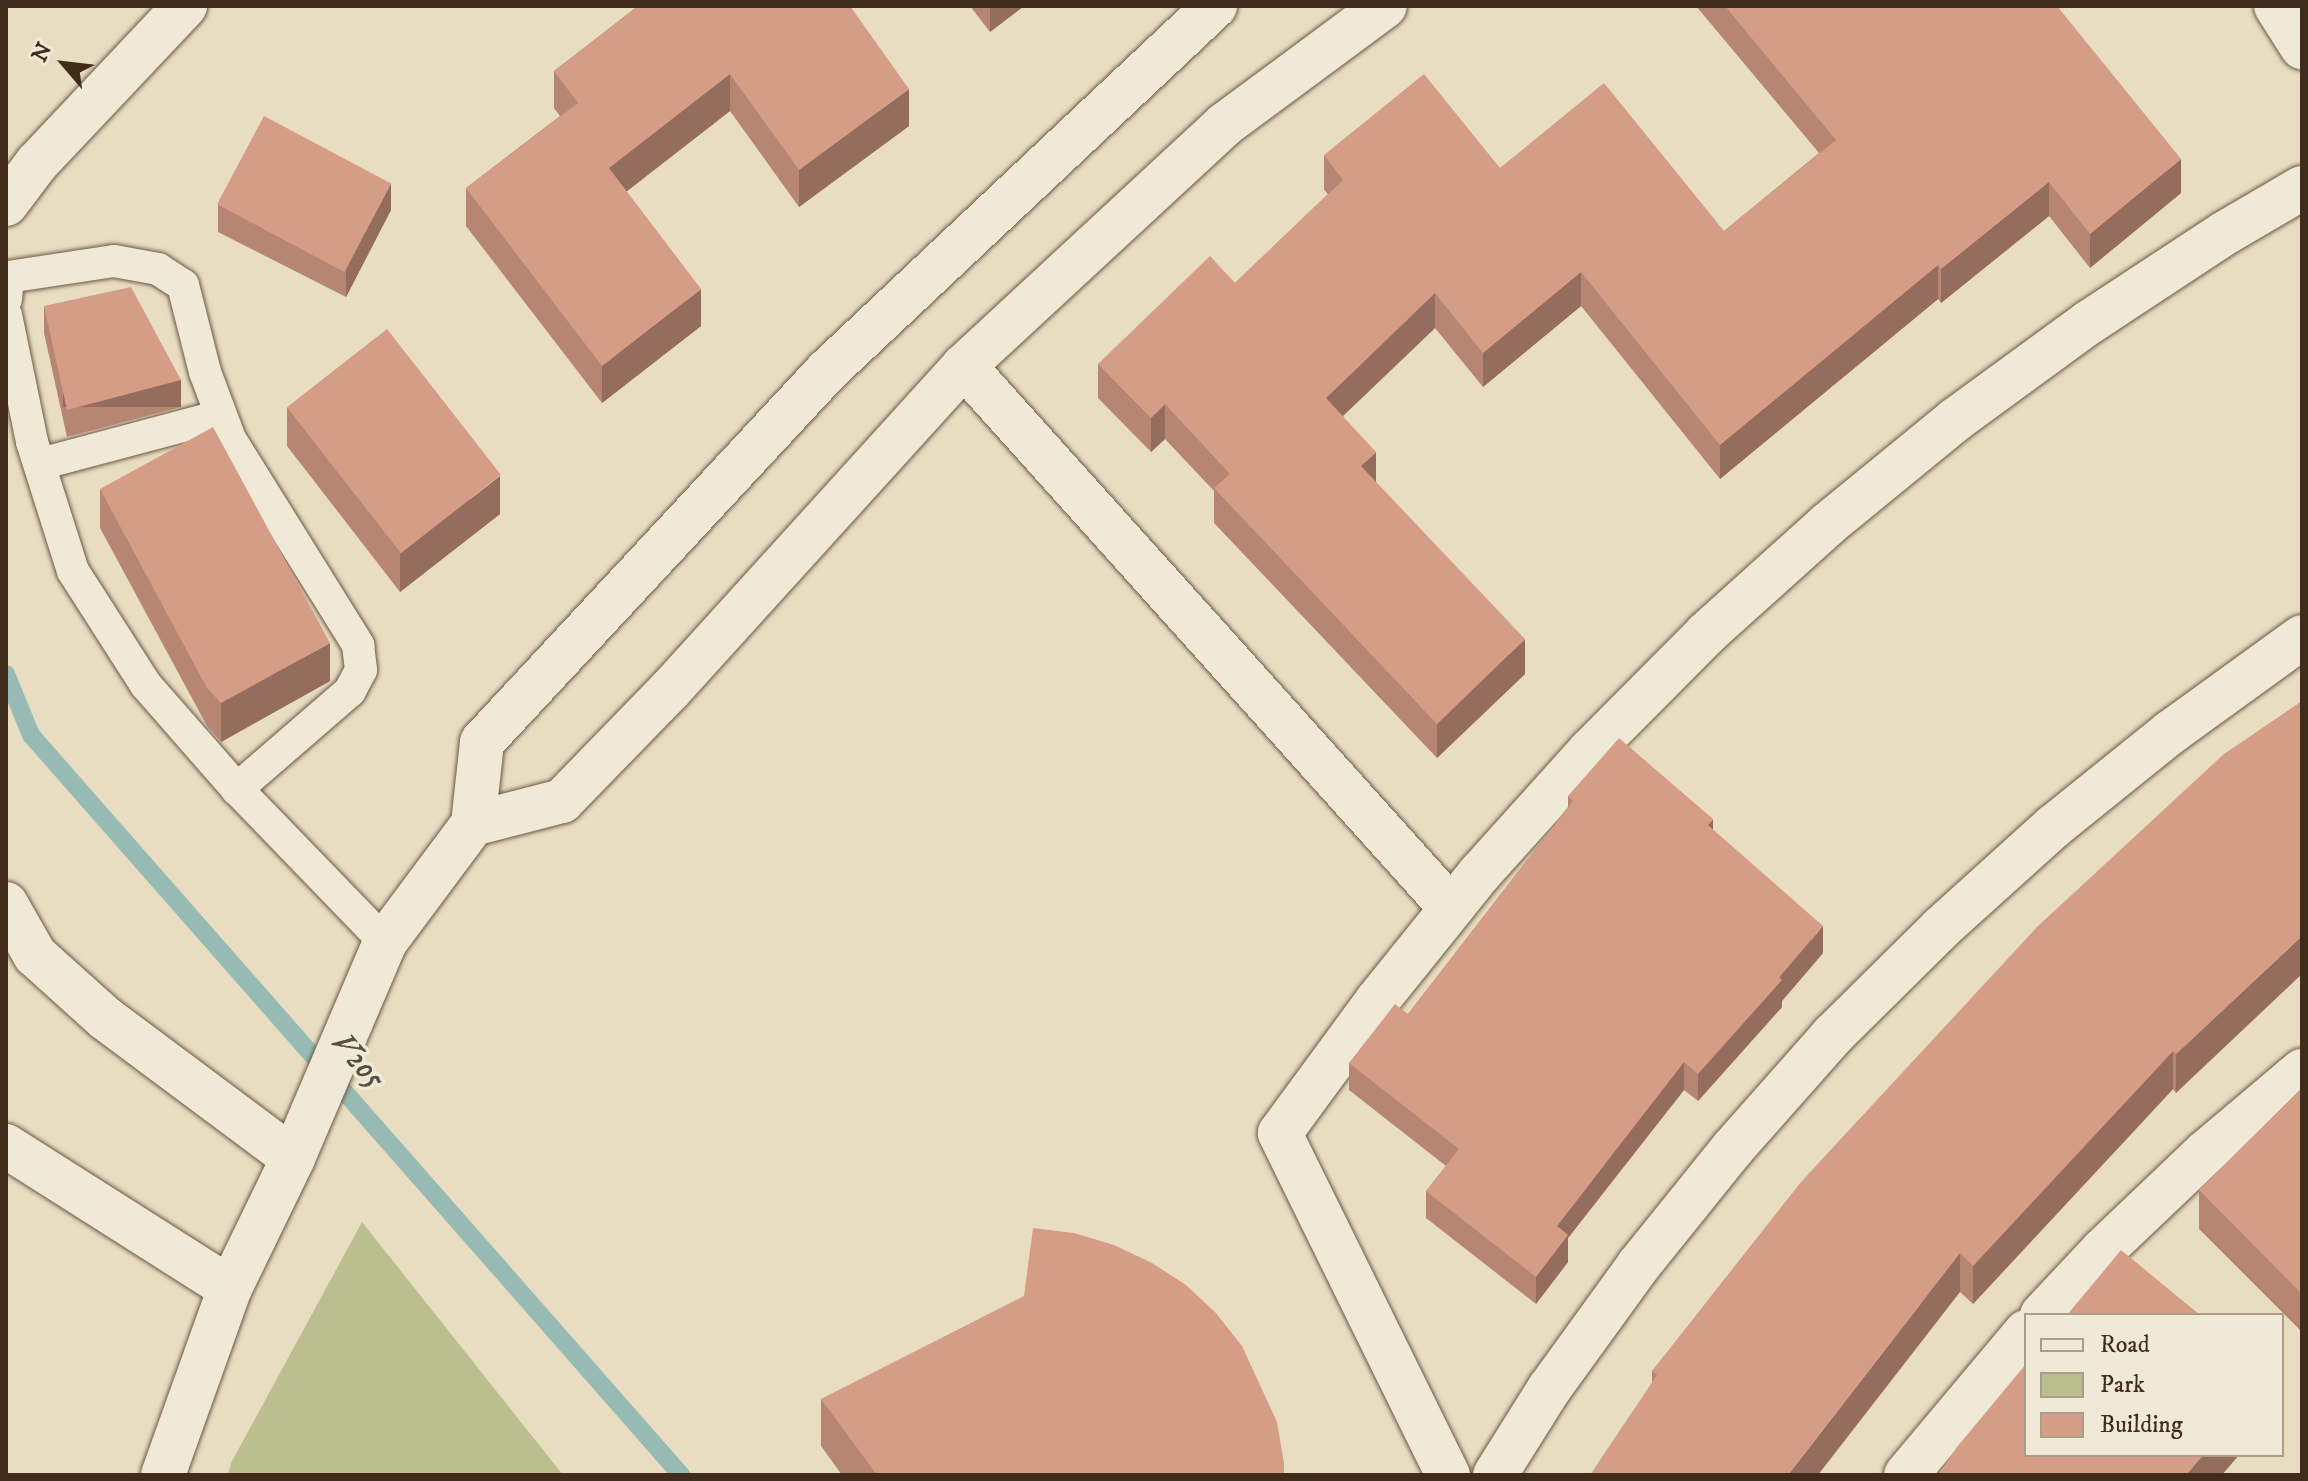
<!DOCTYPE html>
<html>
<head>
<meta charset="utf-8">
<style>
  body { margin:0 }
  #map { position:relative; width:2308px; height:1481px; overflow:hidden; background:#e9ddc1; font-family:"IM FELL DW Pica",serif }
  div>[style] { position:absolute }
  .green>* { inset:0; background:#bbbf8f }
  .stream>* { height:18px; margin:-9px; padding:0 9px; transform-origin:9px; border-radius:9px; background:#97bbb4 }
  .roads { filter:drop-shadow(0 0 2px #6b5844) drop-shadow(0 0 2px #6b5844) }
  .lane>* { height:32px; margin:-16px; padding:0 16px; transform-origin:16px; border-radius:16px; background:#f1e9d7 }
  .street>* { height:44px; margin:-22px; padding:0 22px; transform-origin:22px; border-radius:22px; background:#f1e9d7 }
  .secondary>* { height:44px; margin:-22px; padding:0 22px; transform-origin:22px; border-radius:22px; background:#f1e9d7 }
  .wall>* { inset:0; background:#b78673 }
  .shaded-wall>* { inset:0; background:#956d5e; transform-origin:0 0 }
  .building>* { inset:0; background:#d59c86; transform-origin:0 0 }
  span { translate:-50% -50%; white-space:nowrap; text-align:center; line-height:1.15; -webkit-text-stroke:7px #f1e9d7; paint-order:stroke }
  .water-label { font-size:32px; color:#564f40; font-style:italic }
  .frame { position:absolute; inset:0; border:8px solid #412b1a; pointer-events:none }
  .legend { position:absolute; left:2024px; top:1313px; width:260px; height:144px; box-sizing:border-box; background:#f1e9d7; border:2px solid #ab9d8b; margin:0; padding:10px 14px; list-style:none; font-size:24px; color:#412b1a }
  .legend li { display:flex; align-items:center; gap:16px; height:40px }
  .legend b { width:40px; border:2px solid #ab9d8b }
  .north { position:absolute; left:24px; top:24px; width:80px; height:80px; -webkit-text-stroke:6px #f1e9d7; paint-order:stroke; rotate:298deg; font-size:22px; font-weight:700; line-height:32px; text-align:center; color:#412b1a }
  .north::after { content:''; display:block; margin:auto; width:28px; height:36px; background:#412b1a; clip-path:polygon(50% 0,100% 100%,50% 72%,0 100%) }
</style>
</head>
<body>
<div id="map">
  <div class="green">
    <div style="clip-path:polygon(362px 1222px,563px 1475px,228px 1475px,231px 1463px)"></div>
  </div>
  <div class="stream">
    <div style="left:6px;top:674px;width:66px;rotate:67.7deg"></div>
    <div style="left:31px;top:735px;width:985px;rotate:48.7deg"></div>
  </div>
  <div class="roads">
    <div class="lane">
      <div style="left:6px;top:299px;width:22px;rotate:-85deg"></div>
      <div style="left:8px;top:277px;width:107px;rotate:-8.6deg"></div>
      <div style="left:114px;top:261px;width:45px;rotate:10.3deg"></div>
      <div style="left:158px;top:269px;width:30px;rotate:33deg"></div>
      <div style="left:183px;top:285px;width:90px;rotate:75.8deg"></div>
      <div style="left:205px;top:372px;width:72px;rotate:69.5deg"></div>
      <div style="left:230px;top:439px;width:243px;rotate:58.1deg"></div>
      <div style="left:358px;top:645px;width:25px;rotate:83deg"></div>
      <div style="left:361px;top:670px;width:24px;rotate:118deg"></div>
      <div style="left:350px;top:691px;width:150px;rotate:139.1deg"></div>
      <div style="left:6px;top:315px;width:130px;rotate:78.4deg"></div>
      <div style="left:32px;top:442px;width:135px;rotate:72.4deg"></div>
      <div style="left:73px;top:571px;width:135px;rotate:57.4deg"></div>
      <div style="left:146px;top:685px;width:138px;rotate:48.8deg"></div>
      <div style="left:237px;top:789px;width:213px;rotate:46deg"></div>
      <div style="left:40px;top:464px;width:187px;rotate:-14.9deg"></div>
    </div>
    <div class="street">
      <div style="left:6px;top:204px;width:51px;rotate:-52.9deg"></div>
      <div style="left:37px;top:163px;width:216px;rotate:-46.7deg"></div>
      <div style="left:964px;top:366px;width:729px;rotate:48.06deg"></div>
      <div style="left:6px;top:904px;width:59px;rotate:60.4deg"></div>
      <div style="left:35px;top:955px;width:94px;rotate:42deg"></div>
      <div style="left:105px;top:1018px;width:234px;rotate:36.7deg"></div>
      <div style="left:6px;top:1146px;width:265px;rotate:32.4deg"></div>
      <div style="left:2042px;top:1315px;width:88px;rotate:-46.8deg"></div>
      <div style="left:2102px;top:1251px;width:144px;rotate:-43.6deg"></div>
      <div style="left:2206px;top:1152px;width:126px;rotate:-40.2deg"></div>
      <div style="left:1448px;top:1475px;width:381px;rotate:-116.2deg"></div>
      <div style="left:1280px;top:1133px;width:164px;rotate:-53.7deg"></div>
      <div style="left:1377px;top:1001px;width:164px;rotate:-51.2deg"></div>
      <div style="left:1480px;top:873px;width:164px;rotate:-48deg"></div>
      <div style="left:1590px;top:751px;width:165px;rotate:-45.2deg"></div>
      <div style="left:1706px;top:634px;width:164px;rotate:-42deg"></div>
      <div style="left:1828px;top:524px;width:164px;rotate:-39.3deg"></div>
      <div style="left:1955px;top:420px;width:165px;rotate:-36.1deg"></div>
      <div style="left:2088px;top:323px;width:164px;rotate:-33.3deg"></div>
      <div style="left:2225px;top:233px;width:89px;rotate:-30.3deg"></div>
      <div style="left:1495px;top:1475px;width:102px;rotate:-57.9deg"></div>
      <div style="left:1549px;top:1389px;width:152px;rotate:-54.1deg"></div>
      <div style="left:1638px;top:1266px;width:151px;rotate:-51.2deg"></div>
      <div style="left:1733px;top:1148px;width:151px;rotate:-48.5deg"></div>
      <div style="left:1833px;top:1035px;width:152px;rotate:-44.7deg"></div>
      <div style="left:1941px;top:928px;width:152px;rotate:-42.1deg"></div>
      <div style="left:2054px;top:826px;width:150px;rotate:-38.8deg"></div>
      <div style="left:2171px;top:732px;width:162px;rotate:-35.9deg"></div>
      <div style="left:1906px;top:1475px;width:187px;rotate:-50deg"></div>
    </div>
    <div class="secondary">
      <div style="left:2276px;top:6px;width:49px;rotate:57.6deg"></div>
      <div style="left:473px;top:824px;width:92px;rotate:-14.5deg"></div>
      <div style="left:562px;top:801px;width:156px;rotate:-45.8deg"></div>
      <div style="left:671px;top:689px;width:436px;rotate:-47.8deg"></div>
      <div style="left:964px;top:366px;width:355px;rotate:-42.8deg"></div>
      <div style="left:1224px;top:125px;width:200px;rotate:-36.5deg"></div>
      <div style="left:163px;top:1475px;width:199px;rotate:-70.3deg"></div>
      <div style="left:230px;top:1288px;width:144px;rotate:-64.1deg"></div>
      <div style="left:293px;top:1158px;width:235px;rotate:-66.9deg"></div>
      <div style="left:385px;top:942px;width:147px;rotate:-53.3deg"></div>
      <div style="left:473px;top:824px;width:82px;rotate:-83.7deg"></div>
      <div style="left:482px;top:742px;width:507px;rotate:-47.08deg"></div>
      <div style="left:827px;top:371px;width:533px;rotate:-43.25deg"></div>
    </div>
  </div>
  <div class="wall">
    <div style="clip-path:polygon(638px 6px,909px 126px,799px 207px,730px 111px,626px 192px,701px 326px,602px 403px,466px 226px,466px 188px,560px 116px,554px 108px,554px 71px)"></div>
    <div style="clip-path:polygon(970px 6px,1024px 6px,990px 32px)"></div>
    <div style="clip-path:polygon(1696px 6px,2057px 6px,2181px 193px,2090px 268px,2049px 216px,1941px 303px,1938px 299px,1720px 479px,1581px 306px,1483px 387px,1435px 328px,1343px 416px,1376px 482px,1525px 674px,1437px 758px,1214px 523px,1214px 491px,1165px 439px,1151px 452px,1098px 398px,1098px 364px,1235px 283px,1328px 194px,1324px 190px,1324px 155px,1500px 168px,1724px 231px,1819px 153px)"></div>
    <div style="clip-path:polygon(218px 205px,391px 210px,346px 297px,218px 232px)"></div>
    <div style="clip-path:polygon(44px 306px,181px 407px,67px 437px,44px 333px)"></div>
    <div style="clip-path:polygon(287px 408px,500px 514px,400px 592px,287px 446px)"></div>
    <div style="clip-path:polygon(100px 489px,330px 681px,221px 742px,207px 726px,100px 528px)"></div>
    <div style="clip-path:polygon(2224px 754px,2176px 1093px,2173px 1089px,1973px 1304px,1960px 1292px,1652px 1382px,1652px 1371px)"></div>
    <div style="clip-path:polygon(1568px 796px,1713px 830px,1823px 953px,1782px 1001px,1782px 1007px,1698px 1101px,1684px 1090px,1568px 1238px,1568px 1262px,1536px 1304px,1426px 1218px,1426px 1191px,1446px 1166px,1349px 1090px,1349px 1063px,1408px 1014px,1568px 807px)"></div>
    <div style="clip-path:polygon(2302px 1088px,2302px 1332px,2199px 1229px,2199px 1190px)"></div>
    <div style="clip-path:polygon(821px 1399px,1284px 1475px,842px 1475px,821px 1446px)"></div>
  </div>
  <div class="shaded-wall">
    <div style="clip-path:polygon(990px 6px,1024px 6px,990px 32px)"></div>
    <div style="clip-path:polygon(730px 74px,730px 111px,609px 205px,609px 168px)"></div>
    <div style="clip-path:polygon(909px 89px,909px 126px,799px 207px,799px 170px)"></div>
    <div style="clip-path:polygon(2181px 159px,2181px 193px,2090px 268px,2090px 234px)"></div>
    <div style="clip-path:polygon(2049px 182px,2049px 216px,1941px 303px,1941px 269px)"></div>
    <div style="clip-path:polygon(391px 183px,391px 210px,346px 297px,346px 270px)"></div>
    <div style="clip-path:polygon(1938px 265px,1938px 299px,1720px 479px,1720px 445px)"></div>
    <div style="clip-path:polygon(1581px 272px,1581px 306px,1483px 387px,1483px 353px)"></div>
    <div style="clip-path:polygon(701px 289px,701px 326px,602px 403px,602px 366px)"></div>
    <div style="clip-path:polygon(1435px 293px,1435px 328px,1326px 432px,1326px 398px)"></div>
    <div style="left:181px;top:380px;width:27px;height:118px;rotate:90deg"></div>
    <div style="clip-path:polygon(1165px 404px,1165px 439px,1151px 452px,1151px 418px)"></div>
    <div style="clip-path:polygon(1376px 452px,1376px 486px,1361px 466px)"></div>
    <div style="clip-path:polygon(500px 476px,500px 514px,400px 592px,400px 554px)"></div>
    <div style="clip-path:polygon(1525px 639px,1525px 674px,1437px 758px,1437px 724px)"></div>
    <div style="clip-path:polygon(330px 643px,330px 681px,221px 742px,221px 703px)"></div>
    <div style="clip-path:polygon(1713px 819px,1713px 846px,1708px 825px)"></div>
    <div style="clip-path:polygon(1823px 926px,1823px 953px,1782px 1001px,1782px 1007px,1698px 1101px,1698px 1074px)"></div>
    <div style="clip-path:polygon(2302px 936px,2302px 974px,2176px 1093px,2176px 1054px)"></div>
    <div style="clip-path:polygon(2173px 1051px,2173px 1089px,1973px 1304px,1973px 1266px)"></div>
    <div style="clip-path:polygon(1684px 1062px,1684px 1090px,1568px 1238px,1568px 1262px,1536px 1304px,1536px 1277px,1557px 1226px)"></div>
    <div style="clip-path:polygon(1960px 1253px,1960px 1292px,1818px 1475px,1788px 1475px)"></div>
    <div style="clip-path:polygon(2203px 1455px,2239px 1455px,2222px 1475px,2186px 1475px)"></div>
  </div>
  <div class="building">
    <div style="clip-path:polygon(638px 6px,850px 6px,909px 89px,799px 170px,730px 74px,609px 168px,701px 289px,602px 366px,466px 188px,578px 103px,554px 71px)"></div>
    <div style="clip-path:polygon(1725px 6px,2057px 6px,2181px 159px,2090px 234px,2049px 182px,1941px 269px,1938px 265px,1720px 445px,1581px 272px,1483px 353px,1435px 293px,1326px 398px,1376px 452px,1361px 466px,1525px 639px,1437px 724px,1214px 488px,1230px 474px,1165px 404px,1151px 418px,1098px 364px,1210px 256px,1235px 283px,1343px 180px,1324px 155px,1424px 74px,1500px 168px,1604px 83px,1724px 231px,1836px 140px)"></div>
    <div style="left:264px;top:116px;width:144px;height:100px;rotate:28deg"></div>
    <div style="clip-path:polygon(131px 287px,181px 380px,67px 410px,44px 306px)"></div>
    <div style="left:387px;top:329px;width:185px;height:127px;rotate:52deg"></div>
    <div style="clip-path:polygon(213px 427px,330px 643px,221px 703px,207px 688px,100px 489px)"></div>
    <div style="clip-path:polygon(2302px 701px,2302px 936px,2176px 1054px,2173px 1051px,1973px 1266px,1960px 1253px,1788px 1475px,1590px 1475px,1657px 1375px,1652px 1371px,1801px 1182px,2038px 926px,2224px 754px)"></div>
    <div style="clip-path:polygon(1619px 738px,1713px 819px,1708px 825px,1823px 926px,1779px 977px,1782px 980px,1698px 1074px,1684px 1062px,1557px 1226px,1568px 1235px,1536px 1277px,1426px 1191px,1459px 1149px,1349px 1063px,1395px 1004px,1408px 1014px,1573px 801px,1568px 796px)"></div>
    <div style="clip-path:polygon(2302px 1088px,2302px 1294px,2199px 1190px)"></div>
    <div style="clip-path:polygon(1033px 1228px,1074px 1233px,1114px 1245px,1152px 1263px,1186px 1285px,1216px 1313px,1242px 1346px,1277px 1422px,1284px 1463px,1284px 1475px,877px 1475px,821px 1399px,1024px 1296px)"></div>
    <div style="clip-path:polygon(2121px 1250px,2200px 1315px,2067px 1315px)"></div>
    <div style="clip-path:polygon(2026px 1364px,2026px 1455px,2203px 1455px,2186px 1475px,1938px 1475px,1957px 1447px)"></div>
  </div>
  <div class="water-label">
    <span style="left:357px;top:1061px;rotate:49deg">V205</span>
  </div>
  <div class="frame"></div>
  <ul class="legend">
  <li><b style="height:10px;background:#f1e9d7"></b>Road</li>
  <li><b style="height:22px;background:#bbbf8f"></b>Park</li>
  <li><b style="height:22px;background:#d59c86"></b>Building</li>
  </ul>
  <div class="north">N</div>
</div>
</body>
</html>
